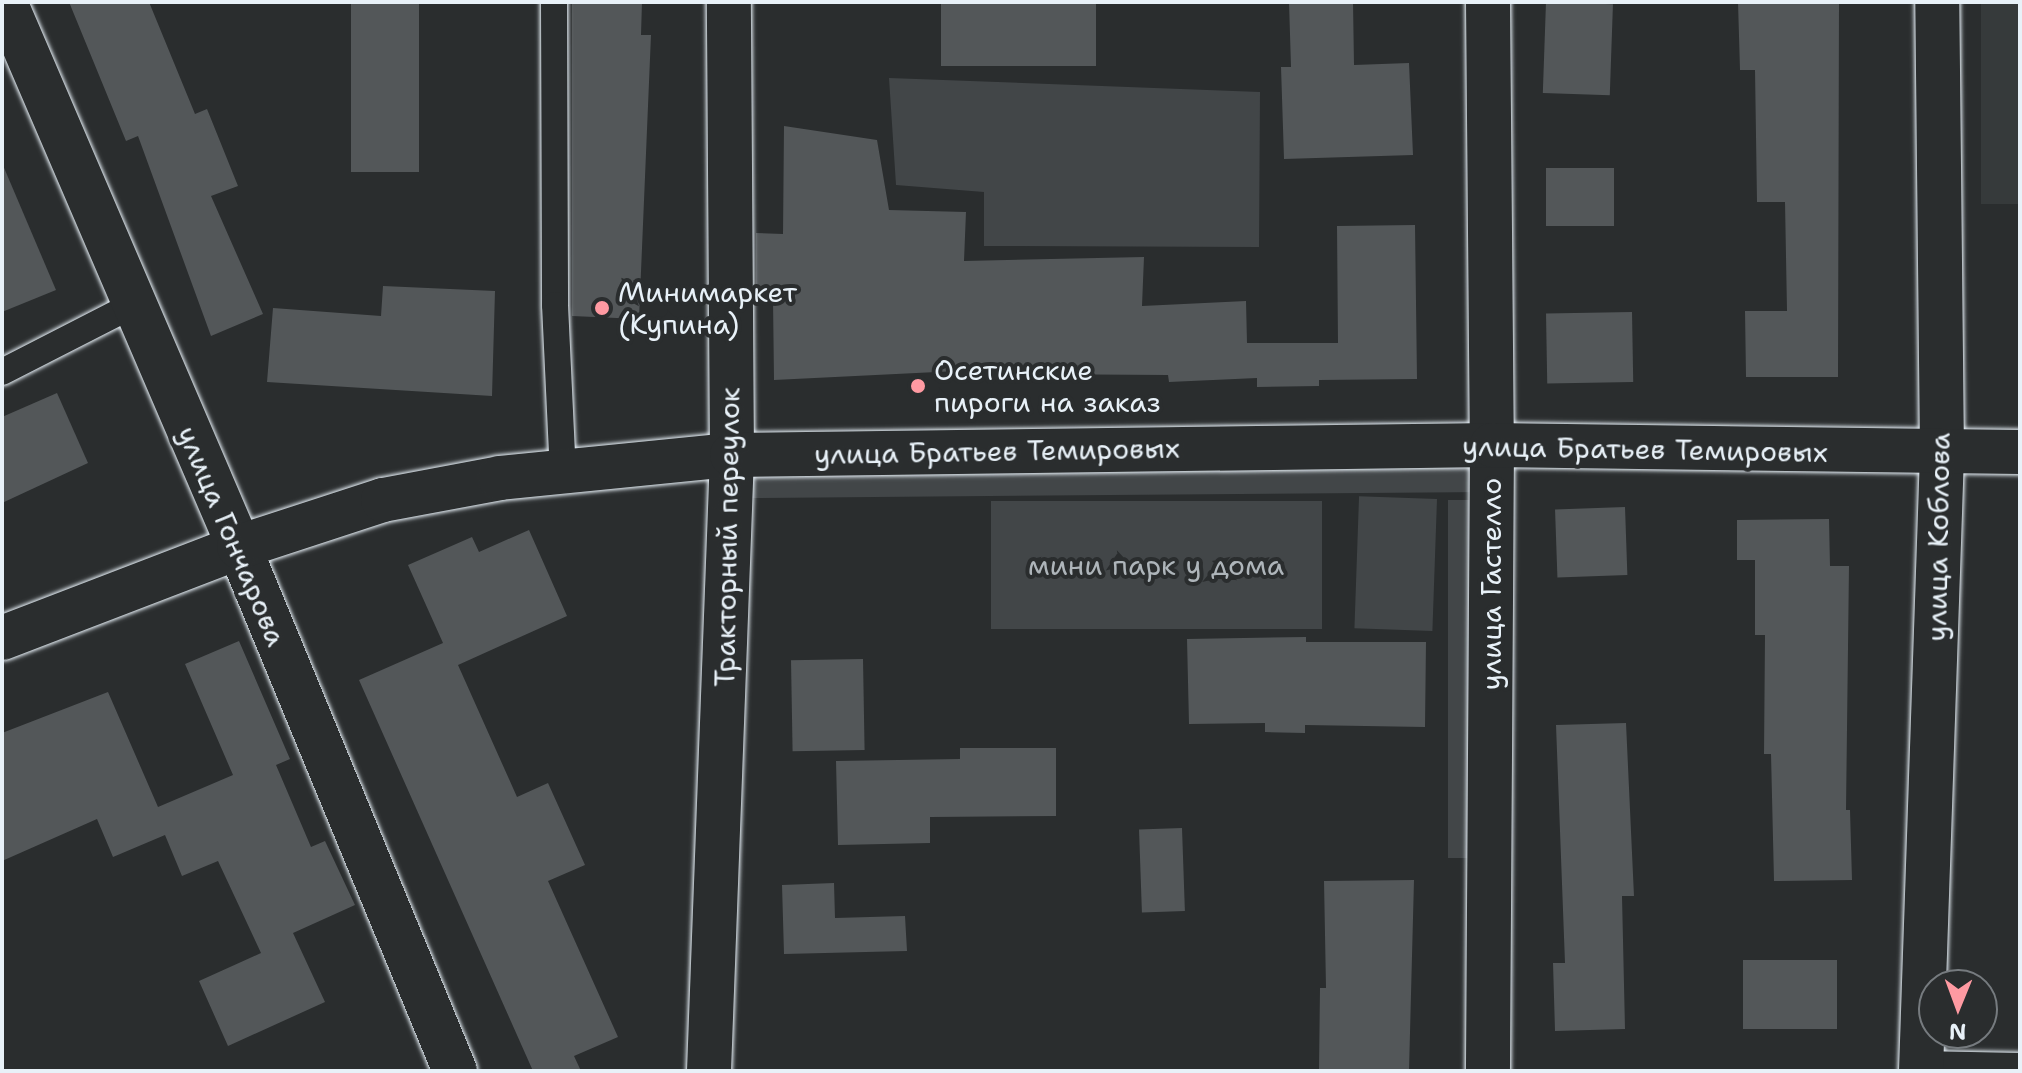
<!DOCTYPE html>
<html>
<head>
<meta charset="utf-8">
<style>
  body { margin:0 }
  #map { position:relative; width:2022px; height:1073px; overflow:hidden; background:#2a2d2e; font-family:"Shantell Sans",sans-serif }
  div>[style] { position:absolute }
  .built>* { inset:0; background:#363a3b; transform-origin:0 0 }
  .green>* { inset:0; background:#424648; transform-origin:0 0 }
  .building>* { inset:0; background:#535759; transform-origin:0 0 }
  .roads { filter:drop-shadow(0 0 2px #e8f1f8) drop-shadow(0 0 2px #e8f1f8) }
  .lane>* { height:26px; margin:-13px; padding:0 13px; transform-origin:13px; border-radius:13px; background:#2a2d2e }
  .street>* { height:44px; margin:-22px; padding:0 22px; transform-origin:22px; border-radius:22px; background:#2a2d2e }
  .secondary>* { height:44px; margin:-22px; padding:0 22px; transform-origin:22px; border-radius:22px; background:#2a2d2e }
  .dots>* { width:22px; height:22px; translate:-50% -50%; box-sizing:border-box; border:4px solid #2a2d2e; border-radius:50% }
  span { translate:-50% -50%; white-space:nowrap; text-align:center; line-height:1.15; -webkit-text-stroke:8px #2a2d2e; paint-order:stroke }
  .poi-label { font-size:28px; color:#e8f1f8 }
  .left { translate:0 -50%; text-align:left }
  .street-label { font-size:28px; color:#e8f1f8 }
  .park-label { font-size:28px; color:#aeb5ba }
  .frame { position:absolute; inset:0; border:4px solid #e8f1f8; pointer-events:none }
  .north { position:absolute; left:1918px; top:969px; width:80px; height:80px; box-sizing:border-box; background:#2a2d2e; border:2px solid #767b7f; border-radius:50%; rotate:181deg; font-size:22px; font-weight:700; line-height:32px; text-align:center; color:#e8f1f8 }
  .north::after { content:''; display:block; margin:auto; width:28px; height:36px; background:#ff9aa2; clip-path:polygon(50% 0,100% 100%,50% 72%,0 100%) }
</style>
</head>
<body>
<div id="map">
  <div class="built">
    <div style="left:1981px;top:2px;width:39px;height:202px"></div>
  </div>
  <div class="green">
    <div style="clip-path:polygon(889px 78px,1260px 92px,1259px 247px,984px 246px,984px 192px,896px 185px)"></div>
    <div style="clip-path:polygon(1489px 466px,1489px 492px,750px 498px,750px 477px)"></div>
    <div style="left:1437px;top:499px;width:132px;height:78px;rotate:92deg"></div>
    <div style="left:1448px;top:500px;width:41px;height:358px"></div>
    <div style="left:1322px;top:501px;width:128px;height:331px;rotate:90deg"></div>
  </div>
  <div class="building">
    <div style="clip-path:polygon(69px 2px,149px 2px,195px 114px,207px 109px,238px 186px,211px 196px,263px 314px,211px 336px,138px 136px,126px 141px)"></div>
    <div style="left:351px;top:2px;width:68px;height:170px"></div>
    <div style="clip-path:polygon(572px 2px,642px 2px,641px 35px,651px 35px,639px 319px,572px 316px)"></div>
    <div style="left:941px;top:2px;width:155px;height:64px"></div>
    <div style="clip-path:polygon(1289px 2px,1353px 2px,1354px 65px,1409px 63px,1413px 155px,1284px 159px,1281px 67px,1291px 67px)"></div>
    <div style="left:1546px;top:2px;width:67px;height:91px;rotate:2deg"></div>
    <div style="clip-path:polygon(1738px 2px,1839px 2px,1838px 377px,1746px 377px,1745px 311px,1787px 311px,1785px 202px,1757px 202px,1755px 70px,1740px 70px)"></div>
    <div style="clip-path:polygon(784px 126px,877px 140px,889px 210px,966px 212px,964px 261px,1144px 257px,1142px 306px,1246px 301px,1247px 343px,1338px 343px,1337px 226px,1415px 225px,1417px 379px,1319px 380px,1319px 386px,1257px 387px,1257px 378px,1169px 382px,1168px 375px,1018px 374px,1018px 368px,774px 380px,773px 300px,756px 298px,756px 233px,783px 234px)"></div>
    <div style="clip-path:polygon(2px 163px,56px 290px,2px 312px)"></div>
    <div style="left:1546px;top:168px;width:68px;height:58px"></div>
    <div style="clip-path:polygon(383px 286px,495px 291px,492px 396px,267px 382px,273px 308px,381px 316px)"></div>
    <div style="left:1632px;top:312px;width:70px;height:86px;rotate:89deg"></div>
    <div style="clip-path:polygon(57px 393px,88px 463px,2px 503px,2px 417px)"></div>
    <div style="left:1625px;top:507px;width:68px;height:70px;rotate:88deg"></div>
    <div style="clip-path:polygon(1829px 519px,1830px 566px,1849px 566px,1846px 810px,1850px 810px,1852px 880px,1774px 881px,1771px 754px,1764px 754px,1765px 635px,1755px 635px,1755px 560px,1737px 560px,1737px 520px)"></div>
    <div style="clip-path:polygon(529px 530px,567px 616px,458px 665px,517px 797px,548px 783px,585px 865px,548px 881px,618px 1037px,574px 1056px,581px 1071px,533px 1071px,359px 680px,443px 643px,408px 565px,472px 537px,479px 552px)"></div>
    <div style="clip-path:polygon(1306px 637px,1306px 642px,1426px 642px,1425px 727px,1305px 725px,1305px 733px,1265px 732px,1265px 723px,1189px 724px,1187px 639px)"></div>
    <div style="clip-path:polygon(239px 641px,290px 759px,276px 765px,311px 847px,325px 841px,355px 905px,293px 933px,325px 1002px,228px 1046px,199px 981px,261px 953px,218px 861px,182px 876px,165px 835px,113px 857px,97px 819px,2px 861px,2px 733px,108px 692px,158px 807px,233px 775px,185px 664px)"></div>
    <div style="left:863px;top:659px;width:91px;height:72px;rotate:89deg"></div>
    <div style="clip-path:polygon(1626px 723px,1634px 896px,1622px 896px,1625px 1029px,1555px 1031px,1553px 963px,1565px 963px,1556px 725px)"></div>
    <div style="clip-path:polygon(960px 748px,1056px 748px,1056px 816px,930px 817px,930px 843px,838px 845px,836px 761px,960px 759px)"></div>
    <div style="left:1182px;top:828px;width:83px;height:43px;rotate:88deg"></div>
    <div style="clip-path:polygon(1414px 880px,1409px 1071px,1319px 1071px,1320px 988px,1326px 988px,1324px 881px)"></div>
    <div style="clip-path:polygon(834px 883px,835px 918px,905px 916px,907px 951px,784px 954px,782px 885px)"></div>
    <div style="left:1743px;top:960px;width:94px;height:69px"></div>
  </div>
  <div class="roads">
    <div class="lane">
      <div style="left:554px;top:2px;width:303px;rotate:89.8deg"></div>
      <div style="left:555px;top:305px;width:168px;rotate:87.3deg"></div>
      <div style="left:2px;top:372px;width:145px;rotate:-27.1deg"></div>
      <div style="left:1921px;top:1064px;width:99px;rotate:1.2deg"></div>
    </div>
    <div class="street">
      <div style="left:5px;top:2px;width:593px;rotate:66.76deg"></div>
      <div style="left:239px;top:547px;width:567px;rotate:67.6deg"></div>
      <div style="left:1488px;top:2px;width:443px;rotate:89.5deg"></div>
      <div style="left:1492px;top:445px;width:626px;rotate:90.37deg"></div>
      <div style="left:709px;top:1071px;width:616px;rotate:-87.86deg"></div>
      <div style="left:732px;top:455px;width:453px;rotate:-90.4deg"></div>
      <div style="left:1921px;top:1071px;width:618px;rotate:-88.05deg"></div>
      <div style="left:1942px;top:453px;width:451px;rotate:-90.6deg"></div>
    </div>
    <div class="secondary">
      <div style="left:2px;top:638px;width:254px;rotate:-21deg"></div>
      <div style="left:239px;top:547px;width:151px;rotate:-18.1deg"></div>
      <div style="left:383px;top:500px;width:119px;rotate:-10.6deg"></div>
      <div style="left:500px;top:478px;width:233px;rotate:-5.7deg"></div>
      <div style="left:732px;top:455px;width:760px;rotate:-0.75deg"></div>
      <div style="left:1492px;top:445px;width:528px;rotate:0.76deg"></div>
    </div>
  </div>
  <div class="dots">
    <div style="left:602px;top:308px;background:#ff9aa2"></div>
    <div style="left:918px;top:386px;background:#ff9aa2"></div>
  </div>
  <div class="poi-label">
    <span class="left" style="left:618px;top:308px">Минимаркет<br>(Купина)</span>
    <span class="left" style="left:934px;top:386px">Осетинские<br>пироги на заказ</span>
  </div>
  <div class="street-label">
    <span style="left:1645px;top:449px;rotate:1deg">улица Братьев Темировых</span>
    <span style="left:997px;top:451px;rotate:-1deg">улица Братьев Темировых</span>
    <span style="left:232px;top:536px;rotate:67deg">улица Гончарова</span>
    <span style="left:727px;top:537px;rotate:-89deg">Тракторный переулок</span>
    <span style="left:1938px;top:537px;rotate:-89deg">улица Коблова</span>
    <span style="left:1491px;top:584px;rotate:-90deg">улица Гастелло</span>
  </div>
  <div class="park-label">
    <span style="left:1156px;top:565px">мини парк у дома</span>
  </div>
  <div class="frame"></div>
  <div class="north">N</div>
</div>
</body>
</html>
